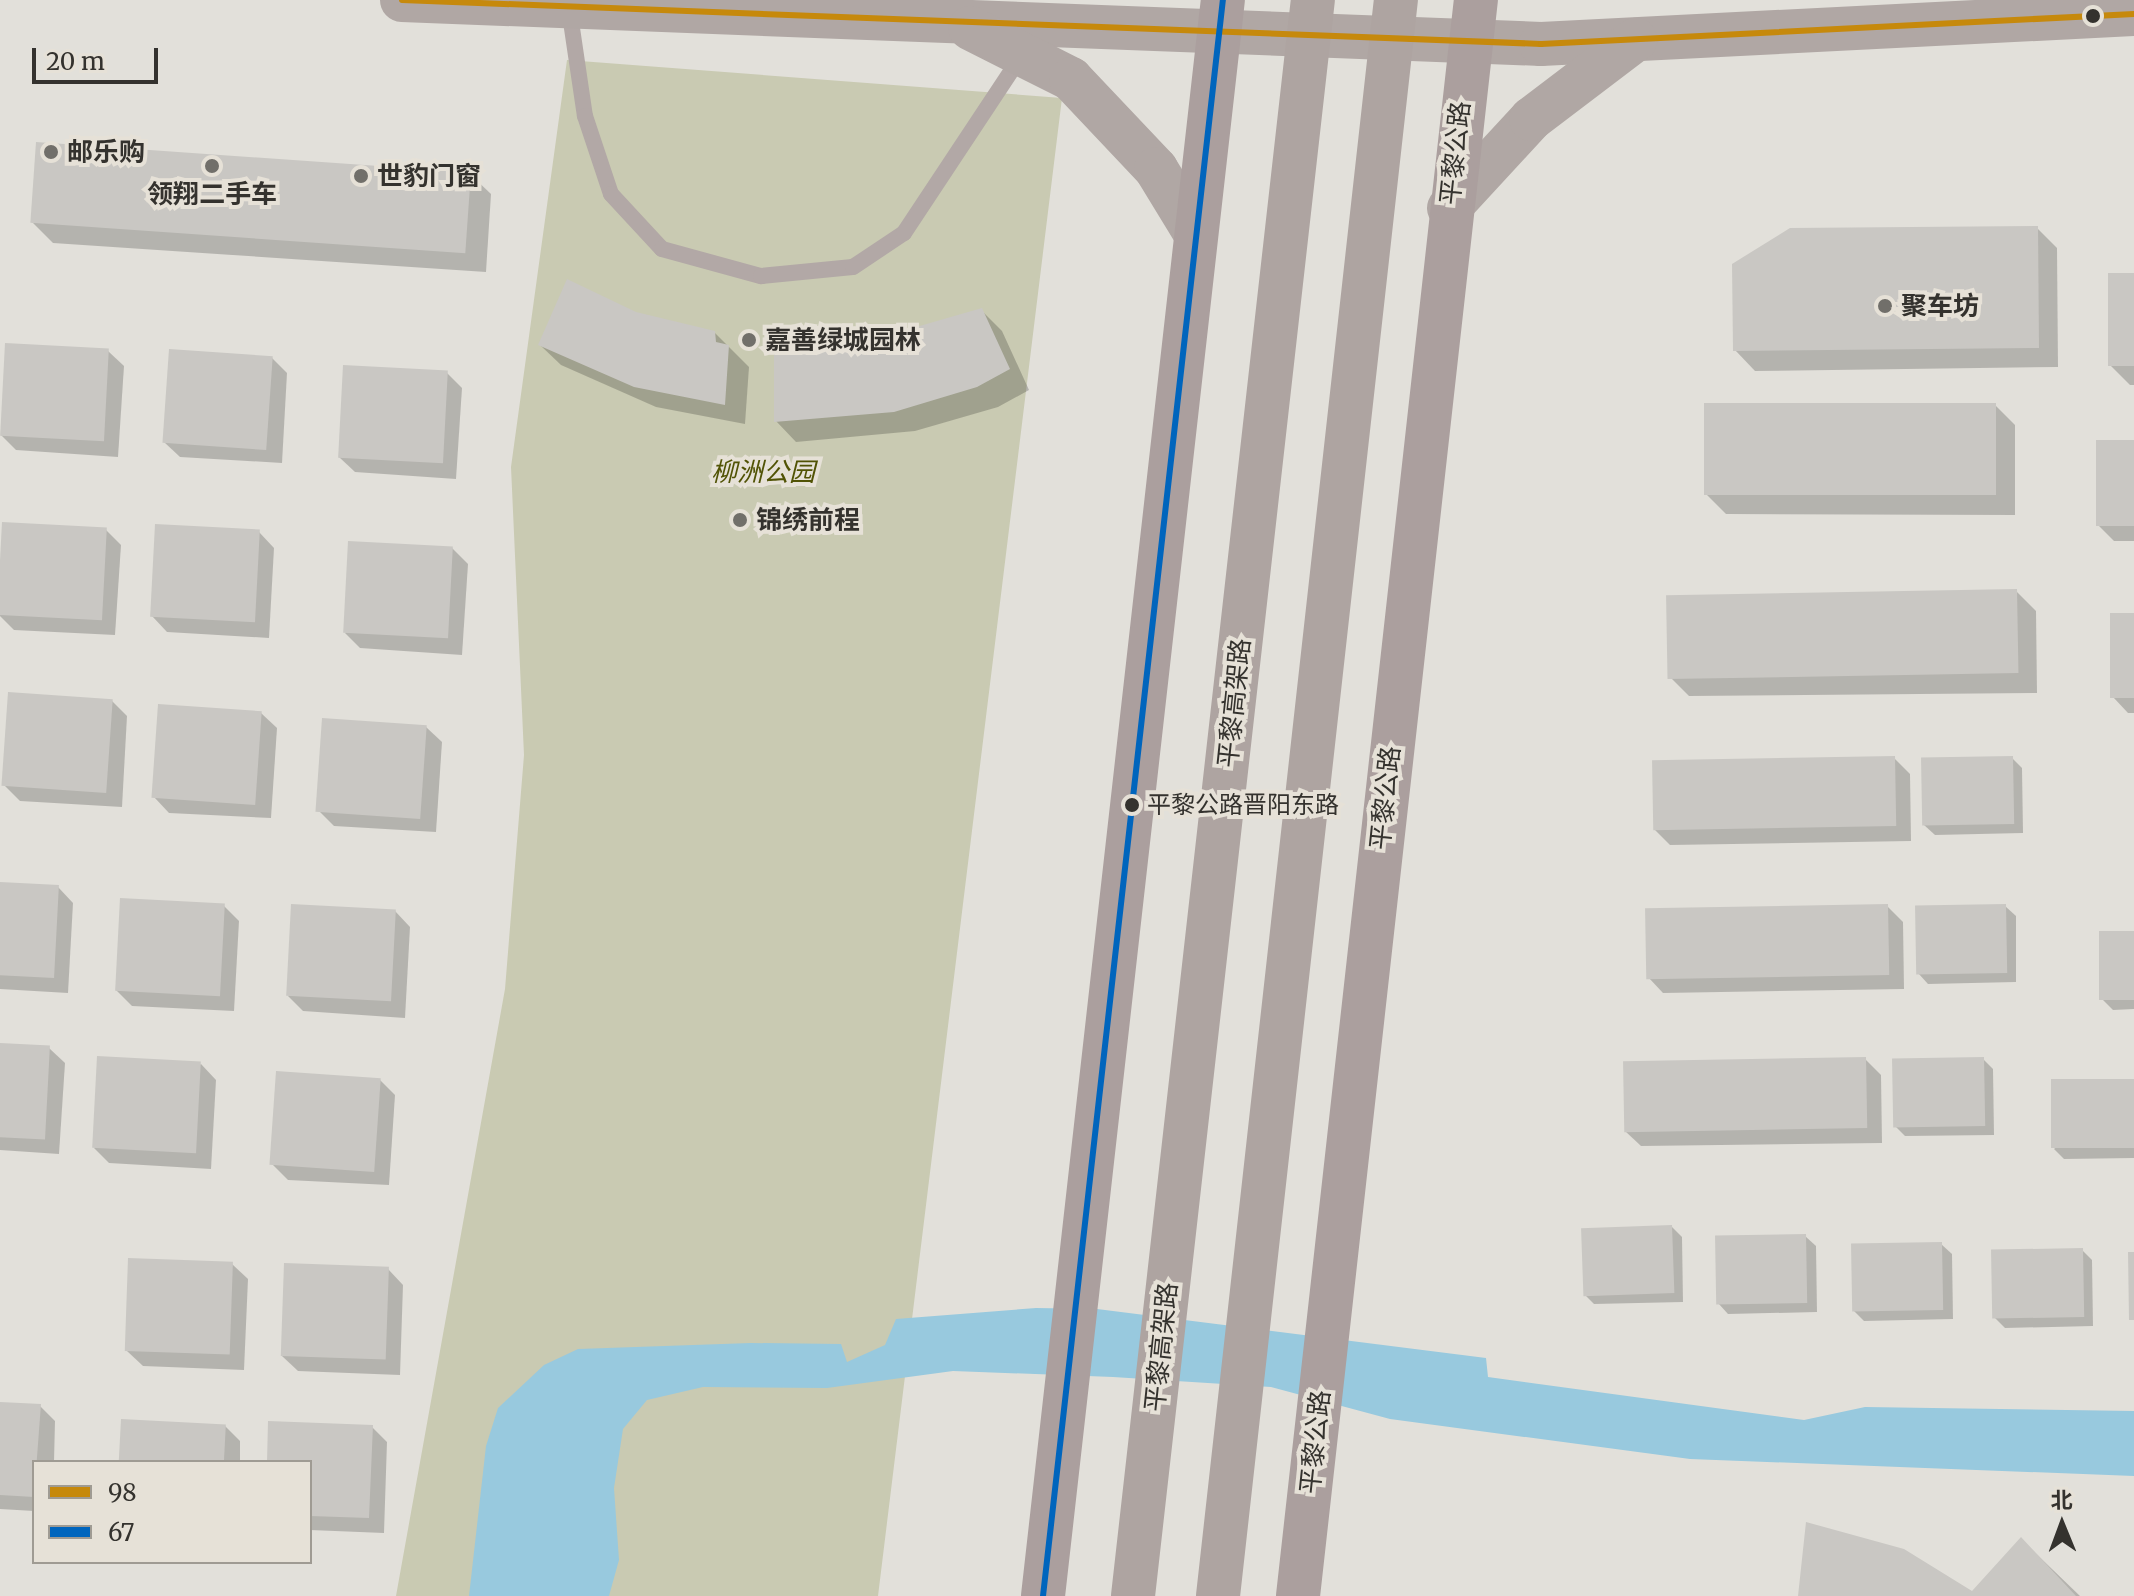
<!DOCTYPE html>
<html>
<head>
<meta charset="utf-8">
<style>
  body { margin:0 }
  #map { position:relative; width:2134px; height:1596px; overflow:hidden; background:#e2e0da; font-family:Merriweather,"Noto Sans SC",serif }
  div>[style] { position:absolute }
  .green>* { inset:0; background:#c9cab2 }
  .water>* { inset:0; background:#98c9de }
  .shadow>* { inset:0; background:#0003 }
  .building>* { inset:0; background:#c9c7c3; transform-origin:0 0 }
  .lane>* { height:16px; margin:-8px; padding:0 8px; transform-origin:8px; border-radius:8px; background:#b2a8a6 }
  .secondary>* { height:44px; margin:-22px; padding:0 22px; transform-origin:22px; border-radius:22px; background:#b0a7a4 }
  .primary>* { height:44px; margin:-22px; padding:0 22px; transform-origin:22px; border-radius:22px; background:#ab9f9e }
  .highway-bridge>* { height:44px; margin:-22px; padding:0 22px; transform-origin:22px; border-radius:22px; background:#aea4a1 }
  .bus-1>* { height:6px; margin:-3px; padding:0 3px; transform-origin:3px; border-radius:3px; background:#c6890c }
  .bus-2>* { height:6px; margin:-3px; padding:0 3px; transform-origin:3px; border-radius:3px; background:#0065bd }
  .dots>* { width:22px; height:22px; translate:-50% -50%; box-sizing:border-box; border:4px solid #e6e1d7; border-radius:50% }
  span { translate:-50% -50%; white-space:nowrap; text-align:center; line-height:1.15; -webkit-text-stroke:8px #e6e1d7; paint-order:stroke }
  .bus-label { font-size:24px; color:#34322e }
  .left { translate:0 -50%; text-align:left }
  .poi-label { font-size:26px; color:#34322e; font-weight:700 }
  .street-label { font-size:26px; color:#34322e }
  .park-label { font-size:26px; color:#515305; font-style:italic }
  .legend { position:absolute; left:32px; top:1460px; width:280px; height:104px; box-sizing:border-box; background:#e6e1d7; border:2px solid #9f9b93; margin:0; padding:10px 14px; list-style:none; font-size:24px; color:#34322e }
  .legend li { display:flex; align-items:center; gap:16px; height:40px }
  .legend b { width:40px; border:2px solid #9f9b93 }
  .north { position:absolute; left:2022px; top:1484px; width:80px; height:80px; -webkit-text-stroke:6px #e6e1d7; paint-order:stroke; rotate:359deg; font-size:22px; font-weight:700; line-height:32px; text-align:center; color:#34322e }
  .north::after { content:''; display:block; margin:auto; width:28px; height:36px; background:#34322e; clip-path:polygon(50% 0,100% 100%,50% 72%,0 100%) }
  .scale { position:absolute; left:32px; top:48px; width:126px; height:36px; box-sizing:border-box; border:4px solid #34322e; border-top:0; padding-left:10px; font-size:24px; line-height:28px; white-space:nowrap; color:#34322e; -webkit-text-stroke:6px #e6e1d7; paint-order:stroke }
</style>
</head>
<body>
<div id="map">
  <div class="green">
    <div style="clip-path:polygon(567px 60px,1062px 98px,878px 1596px,396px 1596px,505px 989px,524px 755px,511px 467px)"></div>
  </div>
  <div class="water">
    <div style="clip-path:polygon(1036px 1308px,1097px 1309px,1486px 1358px,1488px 1377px,1804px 1420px,1865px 1407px,2134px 1411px,2134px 1476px,1690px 1459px,1390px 1419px,1271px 1387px,1113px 1377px,953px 1371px,827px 1388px,703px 1387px,647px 1400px,623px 1429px,614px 1488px,619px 1560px,609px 1596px,469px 1596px,486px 1446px,498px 1408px,544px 1365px,578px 1349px,751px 1343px,841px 1344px,847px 1362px,885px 1345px,896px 1319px)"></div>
  </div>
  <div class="shadow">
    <div style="clip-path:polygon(470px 174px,491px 194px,486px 272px,53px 243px,32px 222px)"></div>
    <div style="clip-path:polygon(2037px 228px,2057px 248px,2058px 367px,1755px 371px,1735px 350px)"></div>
    <div style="clip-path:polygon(2134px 275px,2134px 385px,2130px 385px,2110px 365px)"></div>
    <div style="clip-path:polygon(982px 311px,1002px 331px,1029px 390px,998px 407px,915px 431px,796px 442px,776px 421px,820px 344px,919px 332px)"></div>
    <div style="clip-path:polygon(636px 314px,714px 332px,749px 367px,745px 424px,656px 407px,561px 365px,540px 345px)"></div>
    <div style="clip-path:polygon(108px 351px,124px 366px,118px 457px,16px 450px,1px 435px)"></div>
    <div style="clip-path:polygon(272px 358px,287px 373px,282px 463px,180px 457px,164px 442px)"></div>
    <div style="clip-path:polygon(447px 373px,462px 388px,456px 479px,355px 472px,339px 457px)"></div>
    <div style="clip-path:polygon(1995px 405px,2015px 425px,2015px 515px,1726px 514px,1706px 494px)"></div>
    <div style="clip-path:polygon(2134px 442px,2134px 541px,2114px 541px,2098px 525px)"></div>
    <div style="clip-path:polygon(4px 524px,106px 530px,121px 545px,115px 635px,14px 630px,0 616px)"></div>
    <div style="clip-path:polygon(259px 532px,274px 548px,269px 638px,167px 632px,152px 616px)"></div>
    <div style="clip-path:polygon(452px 548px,468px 564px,462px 655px,360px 648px,345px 633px)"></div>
    <div style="clip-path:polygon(2016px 591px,2036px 611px,2037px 693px,1689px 696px,1669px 676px)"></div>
    <div style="clip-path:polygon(2134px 615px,2134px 713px,2128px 713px,2113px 697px)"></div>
    <div style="clip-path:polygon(112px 701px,127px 716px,122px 807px,20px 801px,4px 785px)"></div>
    <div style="clip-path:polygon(261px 713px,277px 728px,271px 818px,169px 813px,154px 797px)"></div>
    <div style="clip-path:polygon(426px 727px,442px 742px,436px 832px,334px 826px,319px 811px)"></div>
    <div style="clip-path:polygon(1894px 758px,1910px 774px,1911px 841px,1670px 845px,1654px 829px)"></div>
    <div style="clip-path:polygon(2012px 758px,2022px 768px,2023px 833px,1935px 835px,1924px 825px)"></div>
    <div style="clip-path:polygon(0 884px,58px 887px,73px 903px,68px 993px,0 989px)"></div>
    <div style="clip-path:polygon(224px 906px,239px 921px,234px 1011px,132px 1006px,116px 990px)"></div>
    <div style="clip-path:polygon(1887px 906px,1903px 922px,1904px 989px,1663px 993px,1648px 977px)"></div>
    <div style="clip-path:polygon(2005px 906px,2016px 916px,2016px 982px,1928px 984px,1918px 973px)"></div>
    <div style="clip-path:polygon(395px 911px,410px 927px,405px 1018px,303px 1011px,288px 996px)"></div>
    <div style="clip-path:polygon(2134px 933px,2134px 1009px,2113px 1010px,2103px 1000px)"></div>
    <div style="clip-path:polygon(0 1045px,49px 1048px,65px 1063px,59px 1154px,0 1150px)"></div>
    <div style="clip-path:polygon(1865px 1059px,1881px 1075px,1882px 1143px,1641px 1146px,1625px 1131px)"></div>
    <div style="clip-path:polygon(1983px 1059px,1993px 1069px,1994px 1135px,1905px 1136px,1895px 1126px)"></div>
    <div style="clip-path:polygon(201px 1064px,216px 1080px,211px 1169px,109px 1163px,94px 1148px)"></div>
    <div style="clip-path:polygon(380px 1080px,395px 1095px,389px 1185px,288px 1180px,272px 1164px)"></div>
    <div style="clip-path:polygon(2134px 1081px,2134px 1158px,2064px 1159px,2054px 1149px)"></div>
    <div style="clip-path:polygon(1672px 1227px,1682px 1237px,1683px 1302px,1594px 1304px,1584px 1294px)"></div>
    <div style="clip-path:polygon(1805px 1236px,1816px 1246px,1817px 1312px,1728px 1314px,1718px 1303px)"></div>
    <div style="clip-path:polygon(1941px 1244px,1952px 1254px,1953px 1319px,1864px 1321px,1854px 1311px)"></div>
    <div style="clip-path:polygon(2082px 1250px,2092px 1260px,2093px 1326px,2005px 1328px,1994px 1317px)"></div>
    <div style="clip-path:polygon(232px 1264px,248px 1279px,244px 1370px,143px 1366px,127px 1351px)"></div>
    <div style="clip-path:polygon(388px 1269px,403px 1285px,400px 1375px,298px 1371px,282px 1356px)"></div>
    <div style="clip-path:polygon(0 1404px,40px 1406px,55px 1421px,54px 1462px,34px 1462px,34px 1511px,0 1509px)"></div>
    <div style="clip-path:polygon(225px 1426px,240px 1441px,240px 1462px,121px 1462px)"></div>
    <div style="clip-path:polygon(372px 1427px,387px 1442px,384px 1533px,310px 1530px,310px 1462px,269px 1462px)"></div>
    <div style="clip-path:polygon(2022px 1540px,2080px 1596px,1800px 1596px,1973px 1594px)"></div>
  </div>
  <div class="building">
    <div style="left:36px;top:142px;width:436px;height:81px;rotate:4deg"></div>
    <div style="clip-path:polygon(2038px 226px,2039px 348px,1733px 351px,1732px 264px,1790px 228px)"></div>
    <div style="left:2108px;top:273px;width:26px;height:93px"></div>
    <div style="clip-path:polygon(567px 279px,636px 312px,715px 331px,716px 342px,729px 345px,725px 405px,634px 387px,538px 345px)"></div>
    <div style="clip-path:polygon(982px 308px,1010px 369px,977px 387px,894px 412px,774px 422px,774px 336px,820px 342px,885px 336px)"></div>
    <div style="left:5px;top:343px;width:104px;height:93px;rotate:3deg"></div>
    <div style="left:169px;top:349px;width:104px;height:94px;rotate:4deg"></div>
    <div style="left:343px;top:365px;width:105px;height:93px;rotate:3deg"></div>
    <div style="left:1704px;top:403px;width:292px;height:92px"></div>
    <div style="left:2096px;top:440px;width:38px;height:86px"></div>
    <div style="left:2px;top:522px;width:105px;height:93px;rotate:3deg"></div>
    <div style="left:155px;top:524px;width:105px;height:93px;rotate:3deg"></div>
    <div style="left:348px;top:541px;width:105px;height:92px;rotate:3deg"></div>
    <div style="left:2017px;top:589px;width:84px;height:351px;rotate:89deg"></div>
    <div style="left:2110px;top:613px;width:24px;height:85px"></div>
    <div style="left:8px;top:692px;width:105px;height:94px;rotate:4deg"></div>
    <div style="left:158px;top:704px;width:104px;height:94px;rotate:4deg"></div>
    <div style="left:322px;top:718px;width:105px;height:94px;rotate:4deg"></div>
    <div style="left:1895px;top:756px;width:70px;height:243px;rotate:89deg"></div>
    <div style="left:2013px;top:756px;width:68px;height:92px;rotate:89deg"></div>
    <div style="left:0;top:882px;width:59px;height:93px;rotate:3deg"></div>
    <div style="left:120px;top:898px;width:105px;height:93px;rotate:3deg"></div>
    <div style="left:291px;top:904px;width:105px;height:92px;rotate:3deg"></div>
    <div style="left:1888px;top:904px;width:71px;height:243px;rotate:89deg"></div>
    <div style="left:2006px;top:904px;width:69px;height:91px;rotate:89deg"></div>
    <div style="left:2099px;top:931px;width:35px;height:69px"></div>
    <div style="left:0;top:1043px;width:50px;height:94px;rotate:3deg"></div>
    <div style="left:97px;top:1056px;width:104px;height:92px;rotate:3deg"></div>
    <div style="left:1866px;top:1057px;width:71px;height:243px;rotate:89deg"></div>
    <div style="left:1984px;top:1057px;width:69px;height:92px;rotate:89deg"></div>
    <div style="left:276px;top:1071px;width:105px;height:94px;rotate:4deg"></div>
    <div style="left:2134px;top:1079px;width:69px;height:83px;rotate:90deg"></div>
    <div style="left:1672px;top:1225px;width:68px;height:91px;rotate:88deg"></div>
    <div style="left:1806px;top:1234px;width:69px;height:91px;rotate:89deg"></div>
    <div style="left:1942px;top:1242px;width:68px;height:91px;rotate:89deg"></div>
    <div style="left:2083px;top:1248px;width:69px;height:92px;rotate:89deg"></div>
    <div style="clip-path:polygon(2128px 1252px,2134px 1252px,2134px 1320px,2129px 1320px)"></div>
    <div style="left:128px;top:1258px;width:105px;height:93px;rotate:2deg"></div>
    <div style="left:284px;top:1263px;width:105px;height:93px;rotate:2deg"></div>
    <div style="clip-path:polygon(0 1402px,41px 1404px,34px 1497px,0 1495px)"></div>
    <div style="left:121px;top:1419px;width:105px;height:43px;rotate:3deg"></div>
    <div style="clip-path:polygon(268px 1421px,373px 1425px,369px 1518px,310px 1516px,310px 1462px,267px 1462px)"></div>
    <div style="clip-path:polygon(1806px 1522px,1904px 1549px,1972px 1591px,2021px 1537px,2076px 1596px,1798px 1596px)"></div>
  </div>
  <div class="lane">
    <div style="left:569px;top:8px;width:109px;rotate:81.6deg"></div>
    <div style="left:585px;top:116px;width:82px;rotate:71.6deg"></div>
    <div style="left:611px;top:194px;width:75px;rotate:47.2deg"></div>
    <div style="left:662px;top:249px;width:103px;rotate:15.3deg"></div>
    <div style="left:761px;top:276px;width:92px;rotate:-5.6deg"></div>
    <div style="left:853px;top:267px;width:61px;rotate:-33.7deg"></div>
    <div style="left:904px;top:233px;width:214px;rotate:-56.5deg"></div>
  </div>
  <div class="secondary">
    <div style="left:402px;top:0;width:1140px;rotate:2.21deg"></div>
    <div style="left:1541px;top:44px;width:594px;rotate:-2.9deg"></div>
    <div style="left:970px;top:28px;width:113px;rotate:26.8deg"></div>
    <div style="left:1071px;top:79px;width:124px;rotate:46.6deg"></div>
    <div style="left:1156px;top:169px;width:75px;rotate:58.6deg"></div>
    <div style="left:1449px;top:208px;width:121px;rotate:-47.3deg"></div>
    <div style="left:1531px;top:119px;width:131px;rotate:-37.2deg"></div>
  </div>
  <div class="primary">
    <div style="left:1043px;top:1596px;width:1606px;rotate:-83.57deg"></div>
    <div style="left:1298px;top:1596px;width:1606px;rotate:-83.64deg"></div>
  </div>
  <div class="highway-bridge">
    <div style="left:1133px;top:1596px;width:1606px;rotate:-83.57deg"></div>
    <div style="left:1218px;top:1596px;width:1606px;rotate:-83.64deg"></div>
  </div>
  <div class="bus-1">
    <div style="left:402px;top:0;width:1140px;rotate:2.21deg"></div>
    <div style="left:1541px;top:44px;width:594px;rotate:-2.9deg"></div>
  </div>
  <div class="bus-2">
    <div style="left:1043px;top:1596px;width:1606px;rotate:-83.57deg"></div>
  </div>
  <div class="dots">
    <div style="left:2093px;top:16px;background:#34322e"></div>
    <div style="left:51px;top:152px;background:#716f6a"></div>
    <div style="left:212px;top:166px;background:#716f6a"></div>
    <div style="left:361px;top:176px;background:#716f6a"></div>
    <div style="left:1885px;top:306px;background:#716f6a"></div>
    <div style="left:749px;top:340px;background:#716f6a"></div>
    <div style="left:740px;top:520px;background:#716f6a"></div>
    <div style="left:1132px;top:805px;background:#34322e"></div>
  </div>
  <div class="bus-label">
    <span class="left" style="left:1147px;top:805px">平黎公路晋阳东路</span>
  </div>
  <div class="poi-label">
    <span class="left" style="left:67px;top:152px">邮乐购</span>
    <span class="left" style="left:377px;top:176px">世豹门窗</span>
    <span style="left:212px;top:194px">领翔二手车</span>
    <span class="left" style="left:1901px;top:306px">聚车坊</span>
    <span class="left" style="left:765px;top:340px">嘉善绿城园林</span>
    <span class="left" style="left:756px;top:520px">锦绣前程</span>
  </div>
  <div class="street-label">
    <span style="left:1455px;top:153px;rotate:-84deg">平黎公路</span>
    <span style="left:1234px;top:703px;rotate:-84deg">平黎高架路</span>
    <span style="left:1385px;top:798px;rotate:-84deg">平黎公路</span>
    <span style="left:1161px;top:1347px;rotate:-84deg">平黎高架路</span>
    <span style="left:1315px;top:1442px;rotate:-84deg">平黎公路</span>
  </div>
  <div class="park-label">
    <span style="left:763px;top:472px">柳洲公园</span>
  </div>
  <ul class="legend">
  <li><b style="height:10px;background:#c6890c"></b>98</li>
  <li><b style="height:10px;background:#0065bd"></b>67</li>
  </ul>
  <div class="north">北</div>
  <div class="scale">20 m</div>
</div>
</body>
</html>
